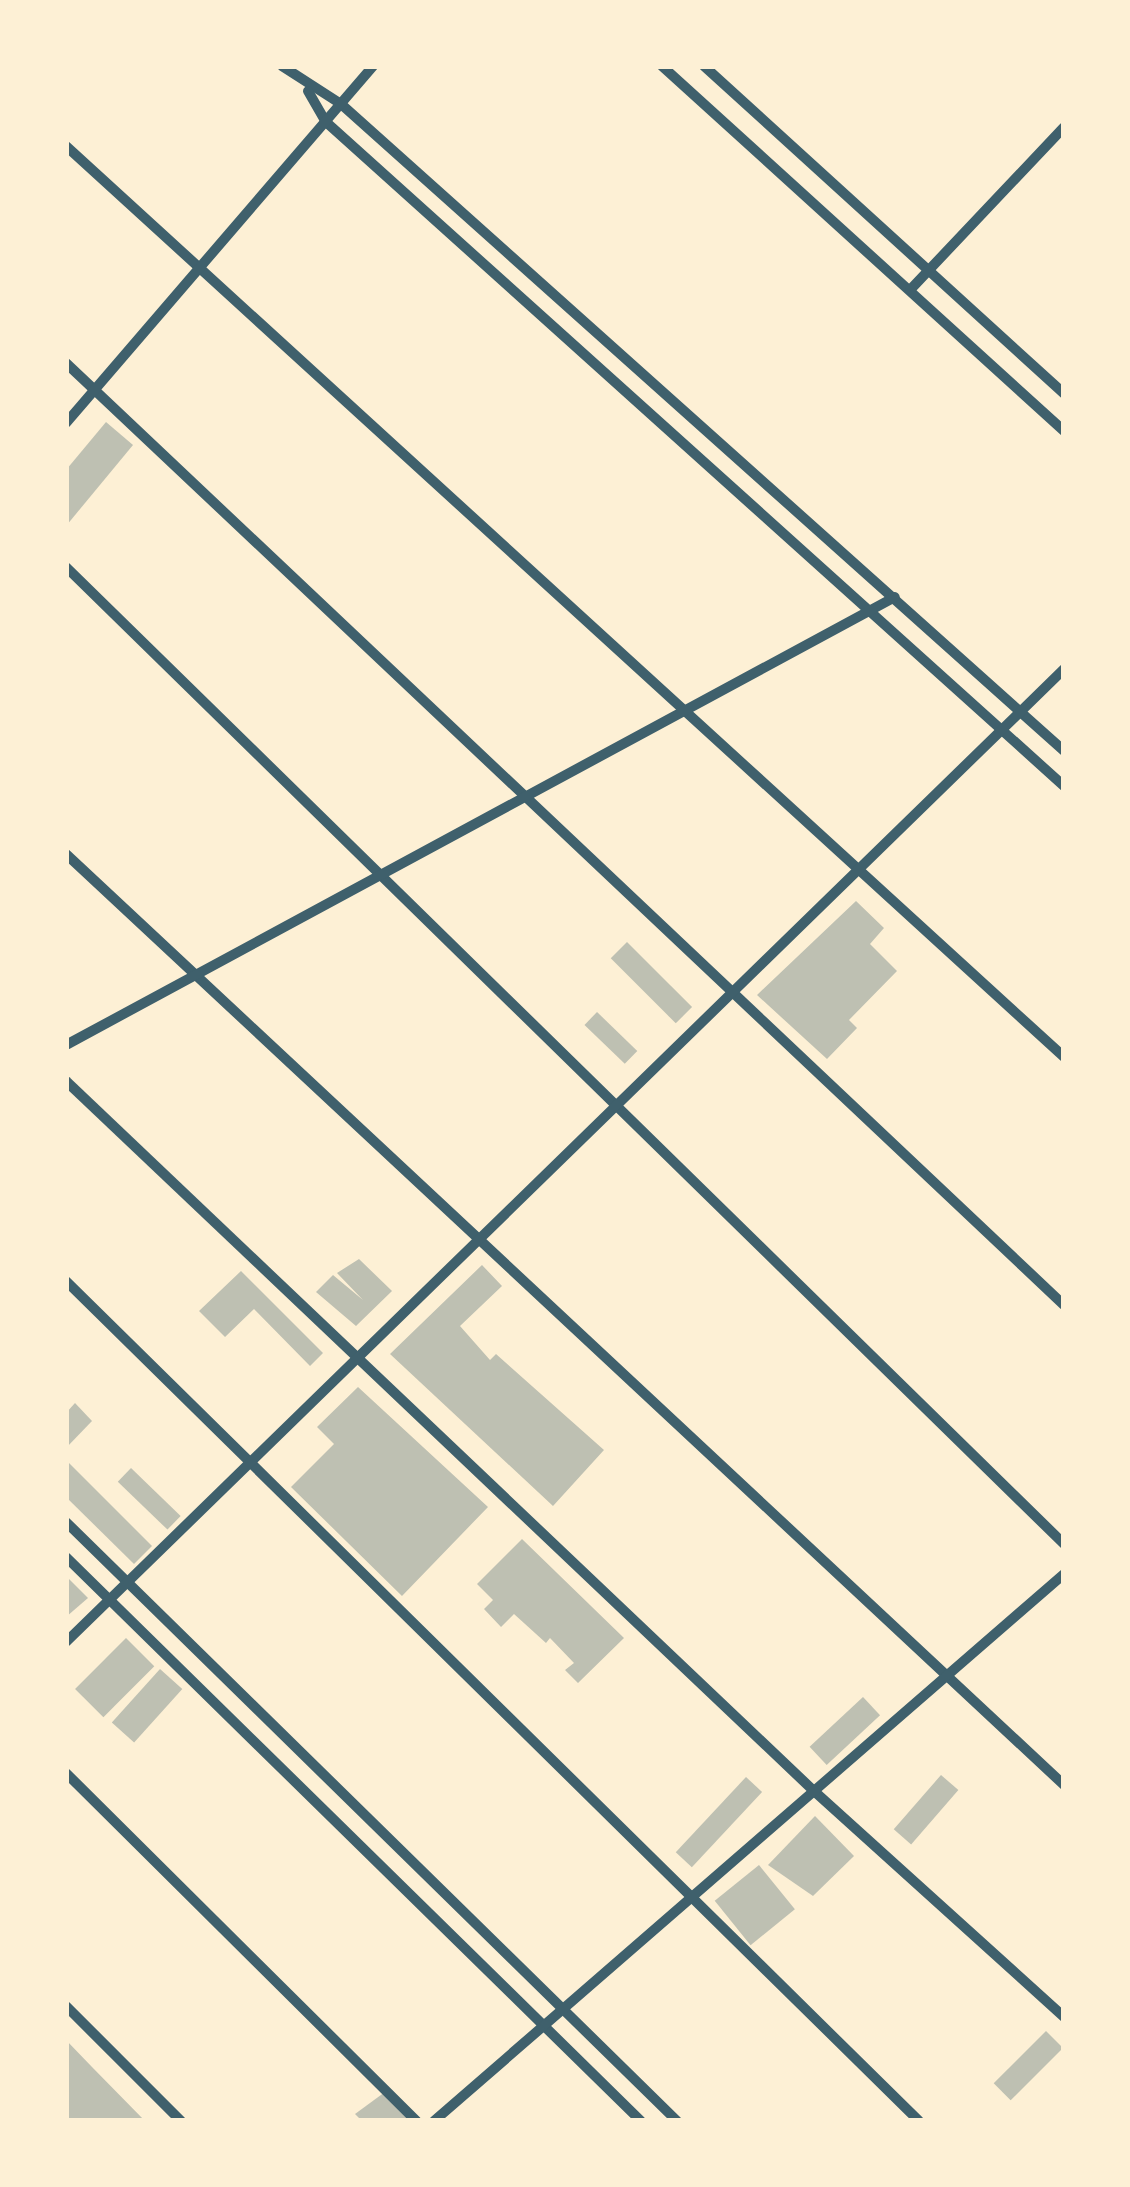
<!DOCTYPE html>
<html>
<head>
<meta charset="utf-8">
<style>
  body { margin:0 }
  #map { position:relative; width:1130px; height:2187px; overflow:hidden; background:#fdf0d5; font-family:Lato,sans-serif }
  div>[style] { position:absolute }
  .building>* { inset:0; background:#bec0b2; transform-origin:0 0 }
  .minor>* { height:10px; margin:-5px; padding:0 5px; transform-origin:5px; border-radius:5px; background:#3f606c }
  span { translate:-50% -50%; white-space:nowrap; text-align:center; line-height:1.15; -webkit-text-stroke:9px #fdf0d5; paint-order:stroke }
  .frame { position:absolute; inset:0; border:69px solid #fdf0d5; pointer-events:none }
</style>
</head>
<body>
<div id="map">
  <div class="building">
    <div style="clip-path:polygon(106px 422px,133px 445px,66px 526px,66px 470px)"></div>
    <div style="clip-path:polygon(856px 901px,884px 928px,870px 944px,897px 971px,849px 1020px,857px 1028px,827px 1059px,757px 995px)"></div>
    <div style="left:627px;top:942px;width:92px;height:23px;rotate:45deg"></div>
    <div style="left:597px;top:1012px;width:56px;height:18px;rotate:44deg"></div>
    <div style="clip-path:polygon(359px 1259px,392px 1291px,356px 1326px,316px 1292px,333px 1275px,363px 1300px,337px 1273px)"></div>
    <div style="clip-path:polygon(482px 1265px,502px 1286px,460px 1326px,490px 1360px,496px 1354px,604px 1450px,553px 1506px,390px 1354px)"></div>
    <div style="clip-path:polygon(241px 1271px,323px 1353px,310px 1366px,254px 1309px,225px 1337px,199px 1311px)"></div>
    <div style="clip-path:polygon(358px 1387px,488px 1507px,402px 1596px,291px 1487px,334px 1444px,317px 1427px)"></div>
    <div style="clip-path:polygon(75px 1403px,92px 1421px,66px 1448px,66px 1413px)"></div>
    <div style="clip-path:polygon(66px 1460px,152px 1546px,134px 1564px,66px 1497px)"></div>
    <div style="left:131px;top:1468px;width:69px;height:19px;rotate:44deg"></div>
    <div style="clip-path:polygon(522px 1539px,624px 1638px,578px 1683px,565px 1670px,574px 1663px,550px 1638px,546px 1643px,514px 1614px,501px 1627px,484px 1609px,493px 1600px,477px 1584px)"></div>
    <div style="clip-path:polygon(66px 1576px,88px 1598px,66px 1617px)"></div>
    <div style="left:126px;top:1638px;width:40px;height:72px;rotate:45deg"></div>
    <div style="left:160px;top:1669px;width:30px;height:72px;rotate:42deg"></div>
    <div style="left:863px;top:1697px;width:25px;height:73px;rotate:47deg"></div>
    <div style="left:941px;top:1775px;width:23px;height:72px;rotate:41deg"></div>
    <div style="left:746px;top:1777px;width:22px;height:103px;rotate:43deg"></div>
    <div style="clip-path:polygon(815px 1816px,854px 1856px,813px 1896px,768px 1865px)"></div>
    <div style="left:759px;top:1865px;width:57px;height:57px;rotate:51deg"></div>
    <div style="left:1046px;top:2031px;width:24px;height:74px;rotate:45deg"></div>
    <div style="clip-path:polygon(66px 2040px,92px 2067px,145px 2121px,66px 2121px)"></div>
    <div style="clip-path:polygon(385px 2092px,412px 2121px,362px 2121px,355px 2114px)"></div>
  </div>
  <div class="minor">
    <div style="left:282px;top:66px;width:70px;rotate:32.8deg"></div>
    <div style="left:341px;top:104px;width:970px;rotate:41.82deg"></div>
    <div style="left:662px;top:66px;width:543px;rotate:42.24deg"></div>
    <div style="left:704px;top:66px;width:487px;rotate:42.3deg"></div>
    <div style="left:308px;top:91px;width:36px;rotate:60deg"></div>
    <div style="left:326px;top:122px;width:993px;rotate:41.98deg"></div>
    <div style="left:66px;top:146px;width:1351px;rotate:42.39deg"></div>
    <div style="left:910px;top:290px;width:224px;rotate:-46.6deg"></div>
    <div style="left:66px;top:363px;width:1372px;rotate:43.35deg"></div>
    <div style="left:66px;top:423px;width:471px;rotate:-49.3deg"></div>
    <div style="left:66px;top:567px;width:1397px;rotate:44.39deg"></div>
    <div style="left:66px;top:854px;width:1365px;rotate:43.01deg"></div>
    <div style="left:66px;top:1045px;width:942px;rotate:-28.39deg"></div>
    <div style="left:66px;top:1081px;width:1031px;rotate:43.51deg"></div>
    <div style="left:814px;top:1791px;width:337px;rotate:42.1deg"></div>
    <div style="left:66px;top:1281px;width:1197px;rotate:44.56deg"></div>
    <div style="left:66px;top:1522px;width:856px;rotate:44.43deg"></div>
    <div style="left:66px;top:1557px;width:805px;rotate:44.45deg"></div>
    <div style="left:66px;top:1642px;width:1394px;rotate:-44.27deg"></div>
    <div style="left:66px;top:1773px;width:494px;rotate:44.8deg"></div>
    <div style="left:66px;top:2006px;width:163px;rotate:45deg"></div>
    <div style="left:434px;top:2121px;width:834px;rotate:-40.97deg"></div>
  </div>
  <div class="frame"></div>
</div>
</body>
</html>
